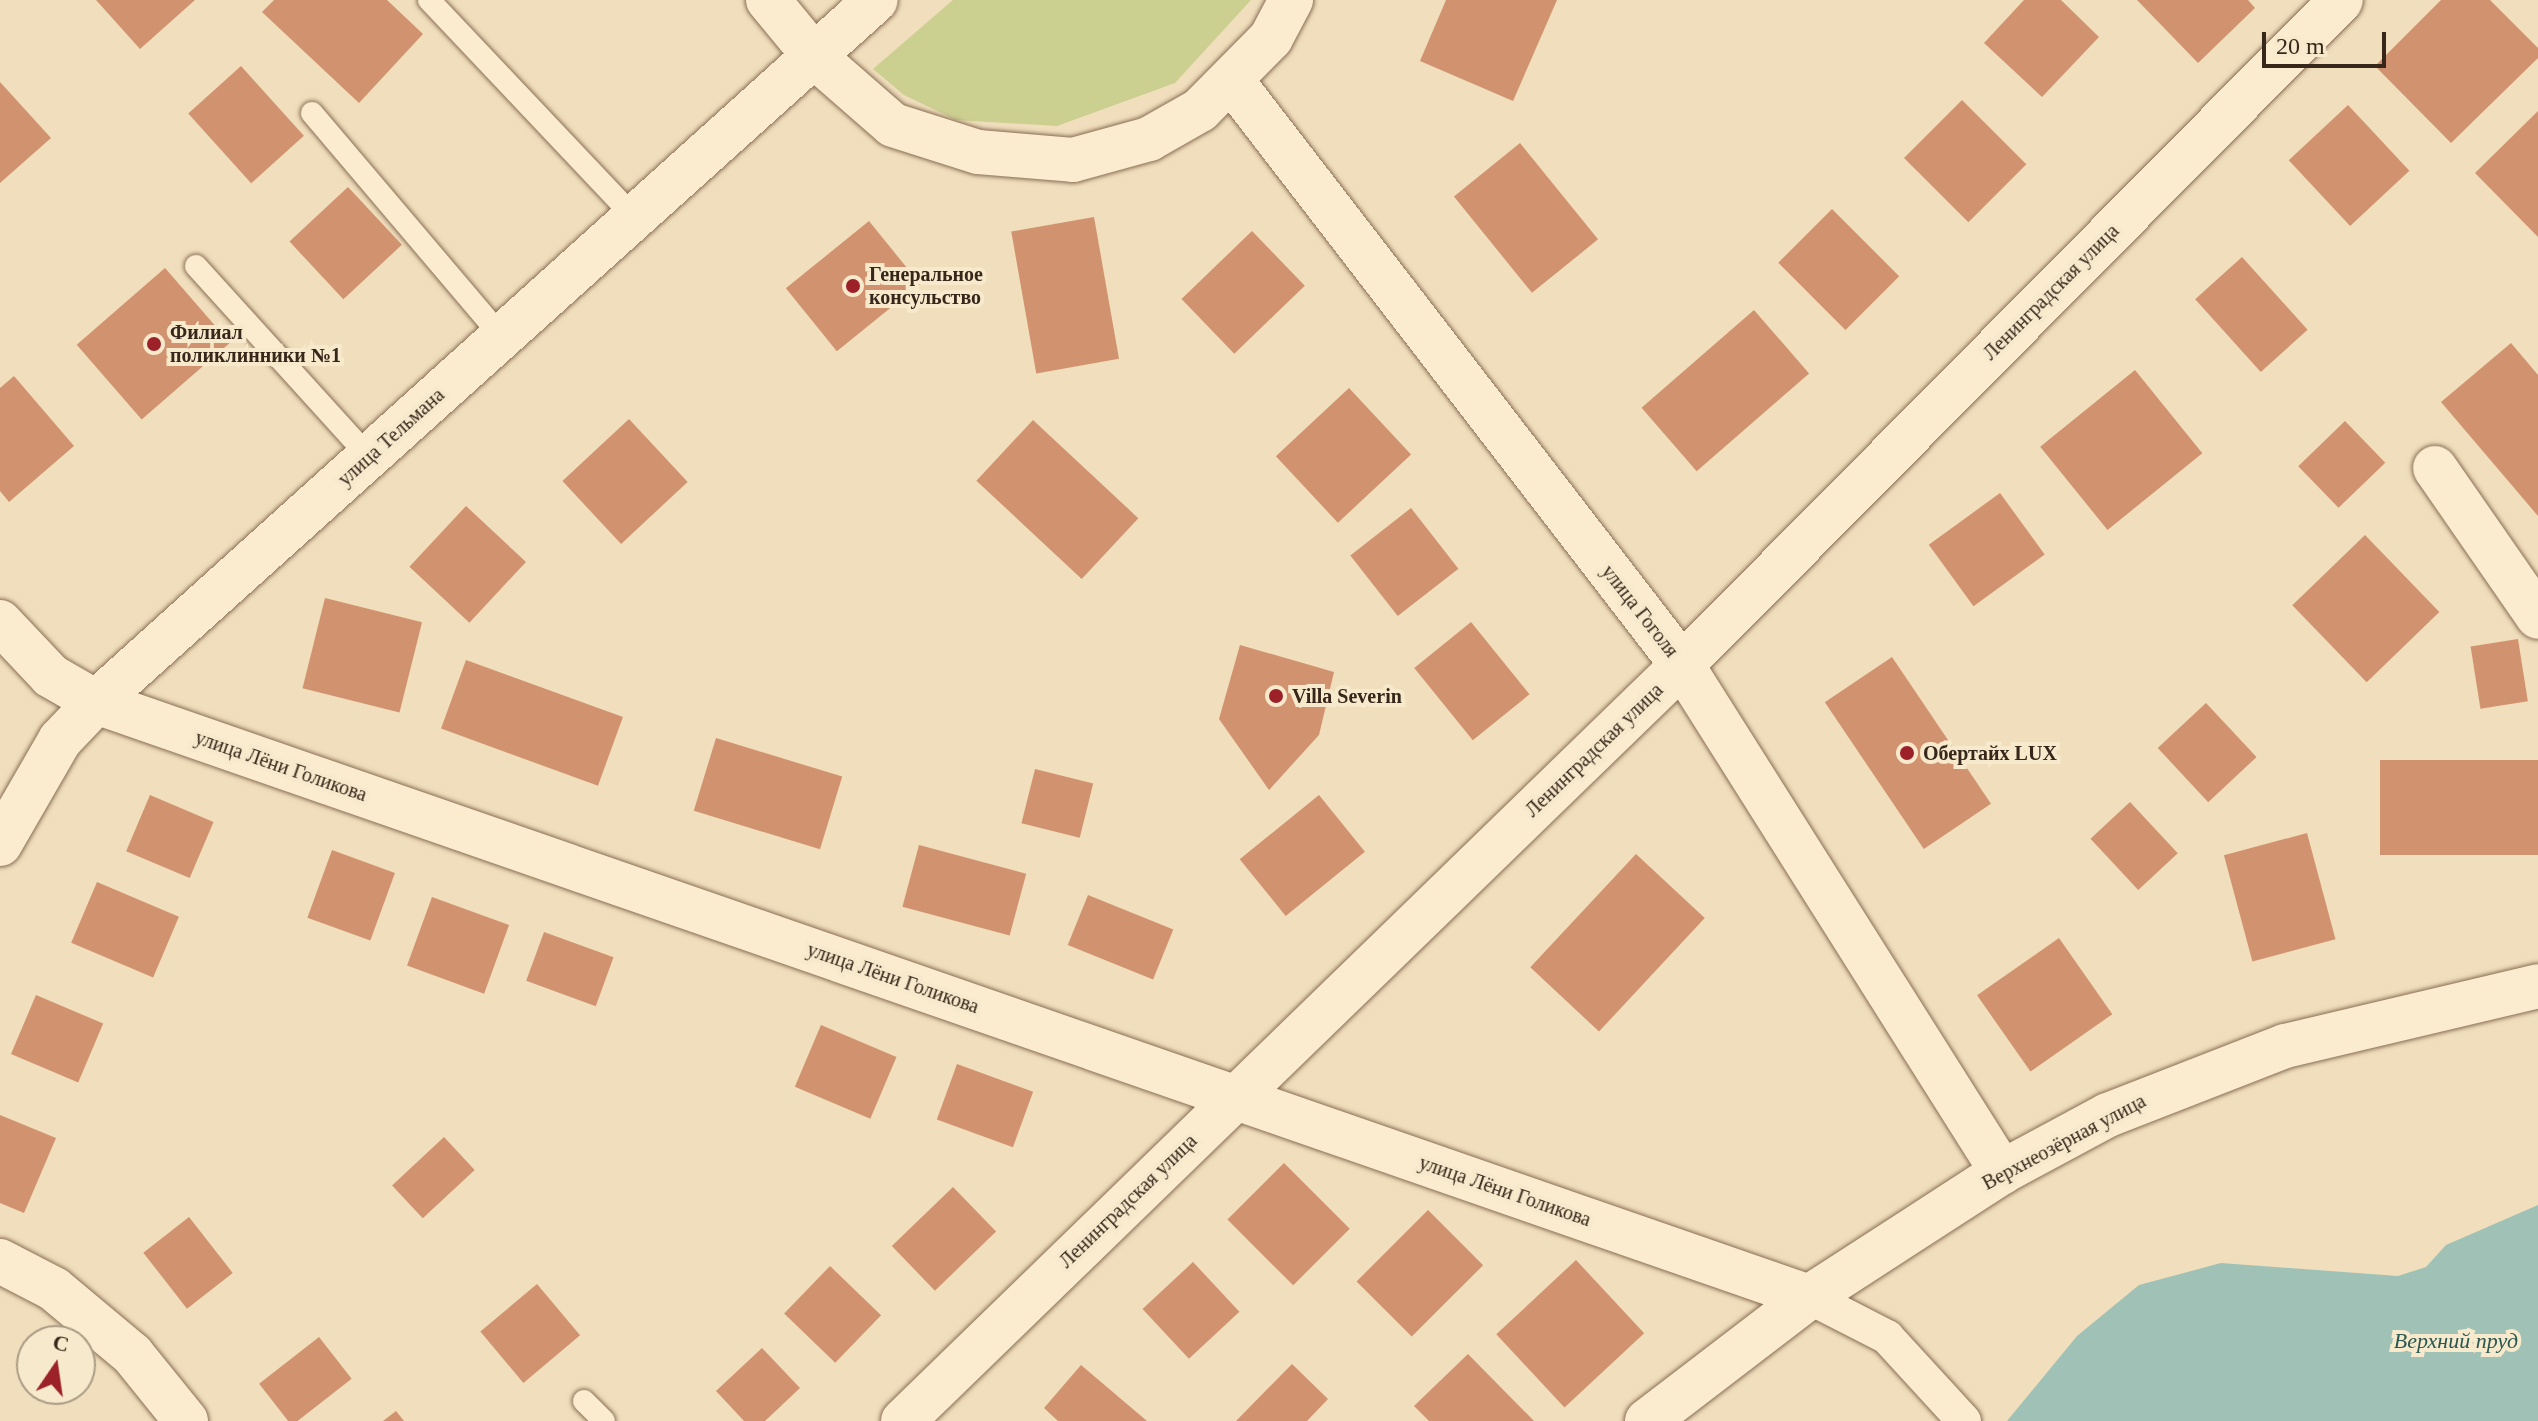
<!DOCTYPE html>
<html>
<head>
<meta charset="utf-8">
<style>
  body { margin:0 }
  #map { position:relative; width:2538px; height:1421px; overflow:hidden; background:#f0debc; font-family:"Times New Roman",serif }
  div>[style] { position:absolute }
  .green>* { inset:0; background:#cbcf90 }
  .water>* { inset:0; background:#a0c1b6 }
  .building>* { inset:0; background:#d1936f; transform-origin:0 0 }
  .roads { filter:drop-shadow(0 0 2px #896e55) drop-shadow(0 0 2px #896e55) }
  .service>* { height:22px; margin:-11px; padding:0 11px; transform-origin:11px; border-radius:11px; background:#fbecd0 }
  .pedestrian>* { height:34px; margin:-17px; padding:0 17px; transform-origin:17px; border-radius:17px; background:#fbecd0 }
  .minor>* { height:44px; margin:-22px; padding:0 22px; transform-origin:22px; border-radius:22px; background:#fbecd0 }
  .tertiary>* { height:44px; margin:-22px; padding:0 22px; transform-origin:22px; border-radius:22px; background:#fbecd0 }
  .secondary>* { height:44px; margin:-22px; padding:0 22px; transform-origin:22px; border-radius:22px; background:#fbecd0 }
  .dots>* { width:22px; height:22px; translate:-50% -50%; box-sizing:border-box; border:4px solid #f7e9cc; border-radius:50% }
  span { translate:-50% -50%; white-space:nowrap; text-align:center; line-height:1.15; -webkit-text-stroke:8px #f7e9cc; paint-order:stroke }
  .poi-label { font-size:20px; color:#37271b; font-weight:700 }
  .left { translate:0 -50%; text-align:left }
  .street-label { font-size:20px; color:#37271b }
  .water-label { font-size:22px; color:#295852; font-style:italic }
  .north { position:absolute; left:16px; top:1325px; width:80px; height:80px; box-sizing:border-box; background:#f7e9cc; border:2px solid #aa9b85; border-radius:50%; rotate:13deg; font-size:22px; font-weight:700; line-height:32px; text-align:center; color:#37271b }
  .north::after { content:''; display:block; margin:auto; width:28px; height:36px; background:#9c2129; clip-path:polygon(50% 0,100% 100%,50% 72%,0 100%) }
  .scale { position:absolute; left:2262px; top:32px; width:124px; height:36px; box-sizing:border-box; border:4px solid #37271b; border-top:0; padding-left:10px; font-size:24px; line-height:28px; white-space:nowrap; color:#37271b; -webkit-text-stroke:6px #f7e9cc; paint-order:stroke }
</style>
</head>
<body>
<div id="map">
  <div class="green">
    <div style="clip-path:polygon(953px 0,1251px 0,1175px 83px,1057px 126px,956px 120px,904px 95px,873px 69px)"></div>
  </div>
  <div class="water">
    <div style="clip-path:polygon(2538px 1205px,2538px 1421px,2007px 1421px,2077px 1336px,2139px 1285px,2221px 1263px,2398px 1276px,2426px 1267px,2446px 1245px)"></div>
  </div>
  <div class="building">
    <div style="clip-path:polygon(96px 0,195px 0,140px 49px)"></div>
    <div style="clip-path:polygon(274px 0,387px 0,423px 34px,359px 103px,262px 12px)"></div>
    <div style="clip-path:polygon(1446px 0,1557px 0,1513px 101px,1420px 61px)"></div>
    <div style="clip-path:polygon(2024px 0,2061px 0,2099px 37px,2042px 97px,1984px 43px)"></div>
    <div style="clip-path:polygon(2137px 0,2248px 0,2255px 8px,2198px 63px)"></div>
    <div style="clip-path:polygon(2441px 0,2490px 0,2538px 48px,2538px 58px,2451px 143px,2375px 66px)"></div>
    <div style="left:241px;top:66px;width:94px;height:71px;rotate:48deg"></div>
    <div style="clip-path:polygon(0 82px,51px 138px,0 183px)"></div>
    <div style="left:1962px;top:100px;width:91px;height:82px;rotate:45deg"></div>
    <div style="left:2348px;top:105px;width:90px;height:81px;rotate:47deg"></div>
    <div style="clip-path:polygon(2538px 111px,2538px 237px,2475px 173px)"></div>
    <div style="left:1520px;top:143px;width:124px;height:85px;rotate:51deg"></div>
    <div style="left:348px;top:187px;width:79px;height:80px;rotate:47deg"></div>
    <div style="left:1832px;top:209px;width:95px;height:76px;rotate:45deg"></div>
    <div style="left:1094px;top:217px;width:144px;height:84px;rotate:80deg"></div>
    <div style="left:869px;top:221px;width:81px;height:107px;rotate:51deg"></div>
    <div style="left:1252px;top:231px;width:76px;height:98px;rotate:46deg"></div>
    <div style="left:2242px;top:257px;width:98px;height:63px;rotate:48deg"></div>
    <div style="left:165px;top:268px;width:99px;height:117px;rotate:49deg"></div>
    <div style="left:1754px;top:310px;width:84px;height:149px;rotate:49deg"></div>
    <div style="clip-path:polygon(2511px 343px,2538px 375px,2538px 516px,2441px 402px)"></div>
    <div style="left:2135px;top:370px;width:107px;height:122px;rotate:51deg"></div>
    <div style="clip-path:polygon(14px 376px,74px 446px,9px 502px,0 491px,0 388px)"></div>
    <div style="left:1349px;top:388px;width:91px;height:100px;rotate:47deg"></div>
    <div style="left:629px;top:419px;width:86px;height:91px;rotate:47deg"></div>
    <div style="left:1033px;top:420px;width:144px;height:83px;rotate:43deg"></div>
    <div style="left:2345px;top:421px;width:58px;height:65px;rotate:46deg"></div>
    <div style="left:2000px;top:493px;width:76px;height:88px;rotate:54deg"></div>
    <div style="left:466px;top:506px;width:82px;height:83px;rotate:43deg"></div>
    <div style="left:1411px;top:508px;width:77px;height:77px;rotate:52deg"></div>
    <div style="left:2365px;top:535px;width:107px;height:101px;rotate:46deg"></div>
    <div style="left:325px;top:598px;width:100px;height:93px;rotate:14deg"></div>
    <div style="left:1471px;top:622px;width:93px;height:73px;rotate:51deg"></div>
    <div style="left:2518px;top:639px;width:63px;height:48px;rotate:81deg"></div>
    <div style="clip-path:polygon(1240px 645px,1334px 672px,1319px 735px,1269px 790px,1219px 719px)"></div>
    <div style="left:1892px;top:657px;width:177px;height:81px;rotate:56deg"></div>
    <div style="left:466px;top:660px;width:167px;height:73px;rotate:20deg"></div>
    <div style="left:2206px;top:703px;width:74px;height:66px;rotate:47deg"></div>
    <div style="left:716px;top:738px;width:132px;height:76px;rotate:17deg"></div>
    <div style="left:2538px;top:760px;width:95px;height:158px;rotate:90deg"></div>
    <div style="left:1035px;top:769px;width:60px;height:56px;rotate:14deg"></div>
    <div style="left:150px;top:795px;width:69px;height:61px;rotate:23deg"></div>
    <div style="left:1319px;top:795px;width:73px;height:102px;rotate:51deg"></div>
    <div style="left:2130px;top:802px;width:70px;height:54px;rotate:47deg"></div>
    <div style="left:2307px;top:833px;width:110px;height:86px;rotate:75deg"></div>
    <div style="left:919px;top:845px;width:111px;height:64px;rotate:15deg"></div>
    <div style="left:332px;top:850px;width:67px;height:72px;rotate:20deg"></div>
    <div style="left:1636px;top:854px;width:94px;height:155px;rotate:43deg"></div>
    <div style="left:97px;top:882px;width:89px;height:66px;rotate:23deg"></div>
    <div style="left:1088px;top:895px;width:92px;height:54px;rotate:22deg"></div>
    <div style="left:432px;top:897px;width:82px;height:73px;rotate:20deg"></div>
    <div style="left:544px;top:932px;width:74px;height:52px;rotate:20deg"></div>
    <div style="left:2059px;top:938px;width:93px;height:100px;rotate:55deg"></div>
    <div style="left:36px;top:995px;width:73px;height:64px;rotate:23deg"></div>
    <div style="left:821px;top:1025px;width:82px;height:67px;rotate:23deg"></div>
    <div style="left:957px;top:1064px;width:81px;height:59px;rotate:20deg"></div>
    <div style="clip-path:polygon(0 1115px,56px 1138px,24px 1213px,0 1203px)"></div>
    <div style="left:444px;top:1137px;width:45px;height:71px;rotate:47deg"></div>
    <div style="left:1284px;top:1163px;width:93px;height:80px;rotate:45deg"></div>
    <div style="left:953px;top:1187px;width:62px;height:85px;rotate:46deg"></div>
    <div style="left:1428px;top:1210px;width:78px;height:101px;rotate:45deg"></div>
    <div style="left:189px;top:1217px;width:71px;height:58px;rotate:52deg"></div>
    <div style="left:1576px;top:1260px;width:100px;height:109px;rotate:47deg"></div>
    <div style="left:1193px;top:1262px;width:68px;height:69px;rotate:47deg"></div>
    <div style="left:830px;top:1266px;width:71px;height:66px;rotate:44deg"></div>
    <div style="left:537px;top:1284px;width:67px;height:74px;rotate:50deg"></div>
    <div style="left:319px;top:1337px;width:53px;height:76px;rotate:52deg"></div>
    <div style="clip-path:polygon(762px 1348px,800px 1388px,765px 1421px,744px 1421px,716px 1391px)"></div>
    <div style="clip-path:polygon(1468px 1354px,1534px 1421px,1429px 1421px,1414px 1406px)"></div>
    <div style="clip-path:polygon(1292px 1364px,1328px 1399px,1307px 1421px,1236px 1421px)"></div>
    <div style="clip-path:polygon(1081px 1365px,1147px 1421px,1058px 1421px,1044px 1408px)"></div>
    <div style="clip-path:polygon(396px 1411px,404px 1421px,383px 1421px)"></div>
  </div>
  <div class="roads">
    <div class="service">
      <div style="left:429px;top:0;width:301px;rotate:46.6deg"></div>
      <div style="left:312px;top:113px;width:295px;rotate:49.7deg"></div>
      <div style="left:196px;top:266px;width:258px;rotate:47.8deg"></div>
      <div style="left:584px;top:1401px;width:28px;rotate:45deg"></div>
    </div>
    <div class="pedestrian">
      <div style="left:1809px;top:1297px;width:88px;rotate:27.1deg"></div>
      <div style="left:1887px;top:1337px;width:114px;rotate:47.5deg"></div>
    </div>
    <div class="minor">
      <div style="left:2435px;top:468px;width:181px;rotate:55.3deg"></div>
      <div style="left:0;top:622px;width:74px;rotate:46.6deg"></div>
      <div style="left:51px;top:676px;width:52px;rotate:30deg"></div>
      <div style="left:96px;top:702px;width:1813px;rotate:19.15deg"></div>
      <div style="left:903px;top:1421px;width:1086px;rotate:-44.14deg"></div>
      <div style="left:1682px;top:665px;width:936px;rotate:-45.26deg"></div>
    </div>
    <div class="tertiary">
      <div style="left:768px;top:0;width:74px;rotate:50.5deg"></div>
      <div style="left:815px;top:57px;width:103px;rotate:41.1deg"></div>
      <div style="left:893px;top:125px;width:89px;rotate:17.6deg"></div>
      <div style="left:978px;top:152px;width:95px;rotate:4.8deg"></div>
      <div style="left:1073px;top:160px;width:79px;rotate:-15.4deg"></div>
      <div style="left:1149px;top:139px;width:59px;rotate:-29.6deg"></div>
      <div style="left:1200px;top:110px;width:101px;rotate:-45.4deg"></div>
      <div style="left:1271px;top:38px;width:43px;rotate:-62.2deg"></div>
      <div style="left:1232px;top:81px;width:737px;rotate:52.38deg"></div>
      <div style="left:1682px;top:665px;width:600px;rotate:57.74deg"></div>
      <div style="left:0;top:1261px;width:61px;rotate:27.4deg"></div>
      <div style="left:54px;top:1289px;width:102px;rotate:39.8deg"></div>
      <div style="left:132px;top:1354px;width:86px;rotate:51.1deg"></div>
      <div style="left:1647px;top:1421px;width:204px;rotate:-37.4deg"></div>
      <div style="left:1809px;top:1297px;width:230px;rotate:-32.9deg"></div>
      <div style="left:2002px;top:1172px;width:120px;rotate:-28.3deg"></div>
      <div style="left:2108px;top:1115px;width:190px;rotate:-21.3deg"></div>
      <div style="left:2285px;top:1046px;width:260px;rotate:-13.3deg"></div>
    </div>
    <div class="secondary">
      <div style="left:0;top:844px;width:120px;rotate:-60deg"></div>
      <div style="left:60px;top:740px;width:52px;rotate:-46.5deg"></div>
      <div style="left:96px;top:702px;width:1049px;rotate:-41.99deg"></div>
    </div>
  </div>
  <div class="dots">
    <div style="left:853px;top:286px;background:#9c2129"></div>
    <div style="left:154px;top:344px;background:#9c2129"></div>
    <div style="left:1276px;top:696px;background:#9c2129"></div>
    <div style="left:1907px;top:753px;background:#9c2129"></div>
  </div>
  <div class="poi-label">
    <span class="left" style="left:869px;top:286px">Генеральное<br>консульство</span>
    <span class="left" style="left:170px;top:344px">Филиал<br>поликлинники №1</span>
    <span class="left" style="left:1292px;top:696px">Villa Severin</span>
    <span class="left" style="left:1923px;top:753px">Обертайх LUX</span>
  </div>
  <div class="street-label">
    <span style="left:2051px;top:292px;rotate:-45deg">Ленинградская улица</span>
    <span style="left:391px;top:437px;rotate:-42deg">улица Тельмана</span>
    <span style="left:1640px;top:611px;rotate:52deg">улица Гоголя</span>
    <span style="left:1594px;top:750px;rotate:-44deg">Ленинградская улица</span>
    <span style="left:281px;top:766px;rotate:19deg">улица Лёни Голикова</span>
    <span style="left:893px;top:978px;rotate:19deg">улица Лёни Голикова</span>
    <span style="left:2064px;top:1142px;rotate:-28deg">Верхнеозёрная улица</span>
    <span style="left:1505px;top:1191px;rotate:19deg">улица Лёни Голикова</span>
    <span style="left:1128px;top:1201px;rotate:-44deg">Ленинградская улица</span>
  </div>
  <div class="water-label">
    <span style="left:2456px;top:1341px">Верхний пруд</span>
  </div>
  <div class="north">С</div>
  <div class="scale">20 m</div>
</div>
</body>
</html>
